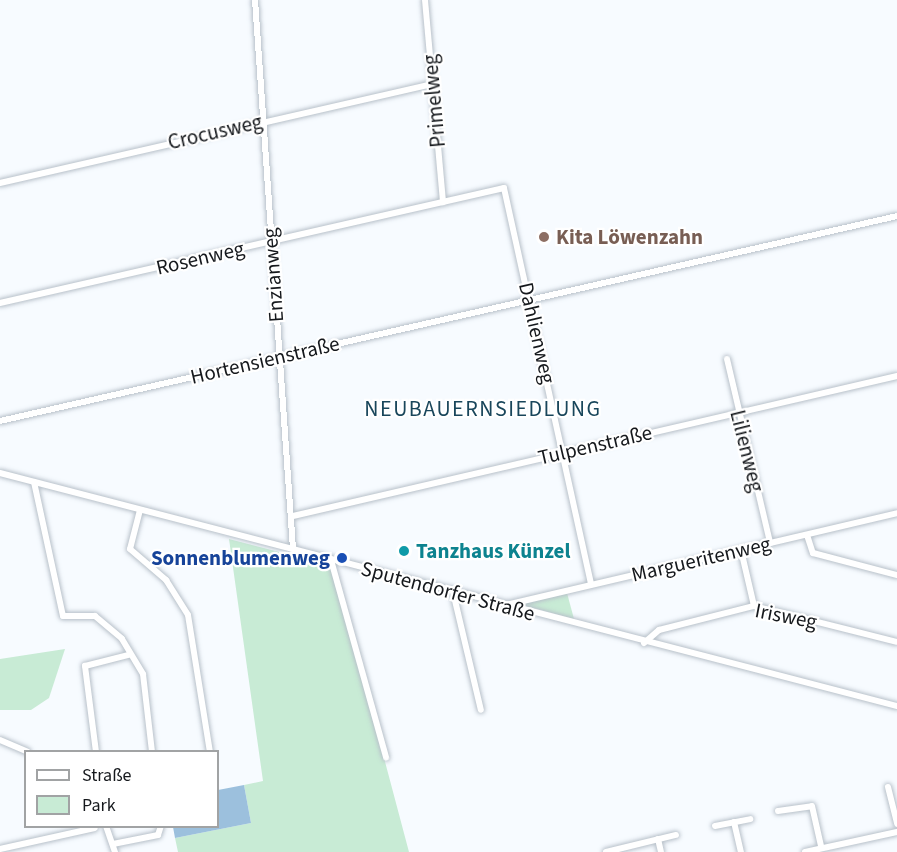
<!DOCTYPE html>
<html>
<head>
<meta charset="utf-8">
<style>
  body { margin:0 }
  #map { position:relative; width:897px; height:852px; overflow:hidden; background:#f7fbff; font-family:"Source Sans 3",sans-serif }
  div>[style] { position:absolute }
  .green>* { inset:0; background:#c8ebd5 }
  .water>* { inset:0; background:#9cc0dd }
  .roads { filter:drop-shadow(0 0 2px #b8c1ca) drop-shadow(0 0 2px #b8c1ca) }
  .minor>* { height:6px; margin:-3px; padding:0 3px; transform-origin:3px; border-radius:3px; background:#fff }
  .dots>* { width:16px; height:16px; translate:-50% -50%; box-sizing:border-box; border:3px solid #fff; border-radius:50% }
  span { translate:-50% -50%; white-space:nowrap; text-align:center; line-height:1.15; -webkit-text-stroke:4.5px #fff; paint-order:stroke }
  .street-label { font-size:21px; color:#15181c }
  .education-label { font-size:21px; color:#785e54; font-weight:700 }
  .left { translate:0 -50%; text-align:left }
  .culture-label { font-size:21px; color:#0d838f; font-weight:700 }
  .transit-label { font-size:21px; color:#164399; font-weight:700 }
  .right { translate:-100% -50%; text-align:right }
  .neighbourhood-label { font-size:22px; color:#19465b; letter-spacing:1.5px }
  .legend { position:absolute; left:24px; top:750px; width:195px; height:78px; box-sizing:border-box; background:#fff; border:2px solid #a1a3a4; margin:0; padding:8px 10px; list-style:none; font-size:18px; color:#15181c }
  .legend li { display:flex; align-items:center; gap:12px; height:30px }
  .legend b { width:30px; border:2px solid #a1a3a4 }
</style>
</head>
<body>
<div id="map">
  <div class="green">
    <div style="clip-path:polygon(229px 539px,333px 566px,409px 852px,178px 852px,175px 838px,251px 823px,244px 785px,263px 781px)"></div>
    <div style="clip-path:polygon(567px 593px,574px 619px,523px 605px,524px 603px)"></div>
    <div style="clip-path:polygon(65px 649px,49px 698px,31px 710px,0 710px,0 659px)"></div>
  </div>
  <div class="water">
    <div style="clip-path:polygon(244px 785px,251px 823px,175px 838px,173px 827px,218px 826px,218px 790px)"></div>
  </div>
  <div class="roads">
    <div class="minor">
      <div style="left:255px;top:0;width:550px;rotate:86.04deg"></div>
      <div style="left:425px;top:0;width:203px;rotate:84.9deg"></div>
      <div style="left:0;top:183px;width:442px;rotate:-12.9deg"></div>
      <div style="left:0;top:303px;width:517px;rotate:-12.85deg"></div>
      <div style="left:504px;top:188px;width:405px;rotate:77.6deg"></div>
      <div style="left:727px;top:359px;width:189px;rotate:76.8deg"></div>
      <div style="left:0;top:421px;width:920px;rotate:-12.87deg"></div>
      <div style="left:0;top:473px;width:927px;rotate:14.56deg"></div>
      <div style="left:34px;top:482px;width:137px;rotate:77.8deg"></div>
      <div style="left:63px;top:616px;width:32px"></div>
      <div style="left:95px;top:616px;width:35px;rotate:40deg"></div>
      <div style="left:122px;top:639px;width:41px;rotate:59deg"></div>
      <div style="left:143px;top:674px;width:79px;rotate:83.4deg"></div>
      <div style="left:140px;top:510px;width:40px;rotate:104.4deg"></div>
      <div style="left:130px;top:549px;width:48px;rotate:40.7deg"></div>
      <div style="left:166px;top:580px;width:41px;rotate:57.8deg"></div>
      <div style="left:188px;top:615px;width:139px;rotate:80.9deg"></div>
      <div style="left:293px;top:516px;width:620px;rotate:-13.05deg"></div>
      <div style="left:807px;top:535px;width:19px;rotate:72deg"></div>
      <div style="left:813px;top:553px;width:87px;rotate:14.7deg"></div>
      <div style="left:741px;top:550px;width:57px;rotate:76.9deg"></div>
      <div style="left:331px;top:560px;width:205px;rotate:74.4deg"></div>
      <div style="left:453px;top:592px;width:121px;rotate:76.7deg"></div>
      <div style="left:506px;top:605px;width:402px;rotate:-13.2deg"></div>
      <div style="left:644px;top:643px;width:20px;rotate:-41deg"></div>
      <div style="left:659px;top:630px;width:98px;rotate:-14.2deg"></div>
      <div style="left:754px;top:606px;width:147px;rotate:14.1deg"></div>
      <div style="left:0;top:740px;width:30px;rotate:23deg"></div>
      <div style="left:96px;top:752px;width:87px;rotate:-97.3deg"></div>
      <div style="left:85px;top:666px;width:44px;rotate:-14.3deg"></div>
      <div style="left:888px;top:787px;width:38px;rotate:76deg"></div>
      <div style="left:778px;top:811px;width:34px;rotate:-8deg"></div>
      <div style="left:812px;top:806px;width:41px;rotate:77.3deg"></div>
      <div style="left:734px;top:822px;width:31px;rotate:77deg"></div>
      <div style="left:106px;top:826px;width:28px;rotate:71deg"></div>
      <div style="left:715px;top:826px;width:36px;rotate:-11deg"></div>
      <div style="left:658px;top:839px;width:13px;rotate:77deg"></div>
      <div style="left:113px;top:844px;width:46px;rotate:-11.3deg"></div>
      <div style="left:158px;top:835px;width:9px;rotate:-72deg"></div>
      <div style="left:0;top:849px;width:97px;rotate:-12.5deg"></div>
      <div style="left:606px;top:852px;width:72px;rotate:-13.7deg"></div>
      <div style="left:805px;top:852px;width:94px;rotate:-12.3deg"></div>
    </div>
  </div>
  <div class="dots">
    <div style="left:544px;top:237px;background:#8d6e63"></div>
    <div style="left:404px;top:551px;background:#0f9aa8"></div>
    <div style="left:342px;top:558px;background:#1a4fb4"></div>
  </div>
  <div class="street-label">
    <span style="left:434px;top:101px;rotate:-95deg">Primelweg</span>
    <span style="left:215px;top:132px;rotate:-13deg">Crocusweg</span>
    <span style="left:200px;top:258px;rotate:-13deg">Rosenweg</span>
    <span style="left:273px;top:275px;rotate:-94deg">Enzianweg</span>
    <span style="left:537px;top:333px;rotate:77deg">Dahlienweg</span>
    <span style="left:265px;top:360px;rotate:-13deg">Hortensienstraße</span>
    <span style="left:595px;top:445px;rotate:-13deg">Tulpenstraße</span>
    <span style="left:747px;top:451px;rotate:76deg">Lilienweg</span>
    <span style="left:701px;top:559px;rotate:-13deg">Margueritenweg</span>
    <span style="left:448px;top:591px;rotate:15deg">Sputendorfer Straße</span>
    <span style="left:786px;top:616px;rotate:11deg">Irisweg</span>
  </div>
  <div class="education-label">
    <span class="left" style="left:556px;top:237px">Kita Löwenzahn</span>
  </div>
  <div class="culture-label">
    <span class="left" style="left:416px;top:551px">Tanzhaus Künzel</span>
  </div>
  <div class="transit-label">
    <span class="right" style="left:330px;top:558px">Sonnenblumenweg</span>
  </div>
  <div class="neighbourhood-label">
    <span style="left:483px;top:410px">NEUBAUERNSIEDLUNG</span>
  </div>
  <ul class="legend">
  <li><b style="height:8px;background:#fff"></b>Straße</li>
  <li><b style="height:16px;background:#c8ebd5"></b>Park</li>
  </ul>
</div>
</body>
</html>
